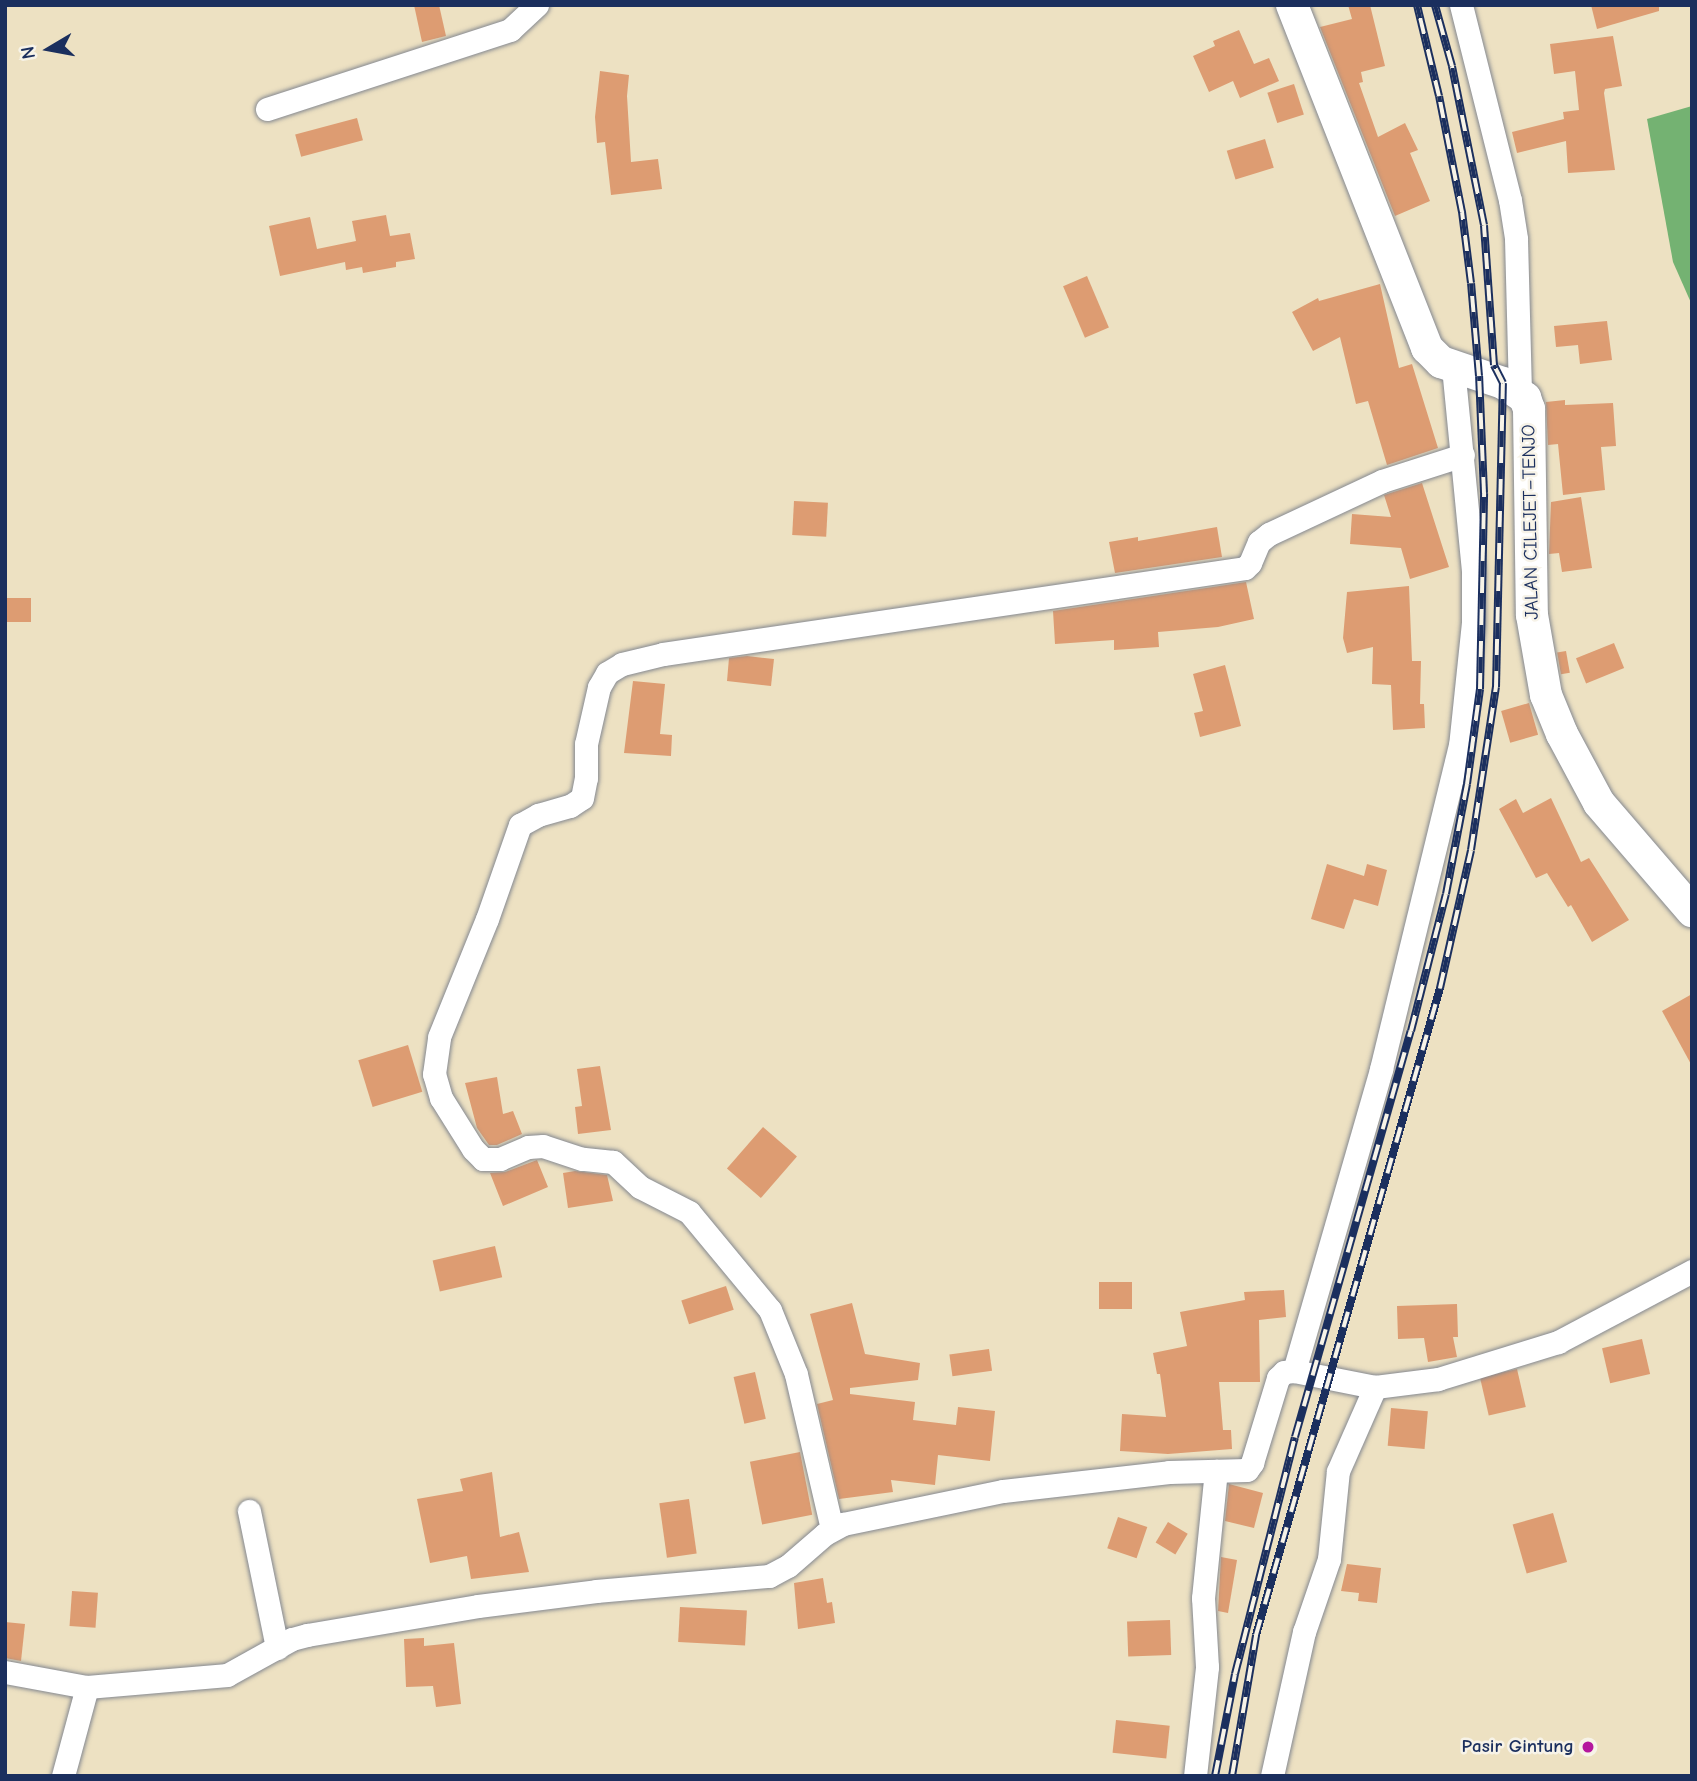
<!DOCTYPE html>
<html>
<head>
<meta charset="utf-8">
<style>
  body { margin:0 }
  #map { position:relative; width:1697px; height:1781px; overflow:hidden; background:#ede1c2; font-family:"Comic Neue",sans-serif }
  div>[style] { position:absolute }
  .forest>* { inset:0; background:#74b272 }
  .building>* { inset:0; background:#dd9c72; transform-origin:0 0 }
  .roads { filter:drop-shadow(0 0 2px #848890) drop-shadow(0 0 2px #848890) }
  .street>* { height:23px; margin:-11.5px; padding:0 11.5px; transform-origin:11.5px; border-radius:11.5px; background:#fff }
  .secondary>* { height:32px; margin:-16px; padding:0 16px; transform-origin:16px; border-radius:16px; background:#fff }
  .rail>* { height:8px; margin-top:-4px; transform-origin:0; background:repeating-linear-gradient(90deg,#f7f3e8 0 16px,#1b2f5e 0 32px); box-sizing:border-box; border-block:2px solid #1b2f5e }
  .dots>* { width:19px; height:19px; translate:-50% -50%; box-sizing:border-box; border:4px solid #f7f3e8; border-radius:50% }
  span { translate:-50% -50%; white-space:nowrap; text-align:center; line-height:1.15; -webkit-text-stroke:5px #f7f3e8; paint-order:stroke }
  .street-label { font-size:19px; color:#1b2f5e }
  .poi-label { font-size:19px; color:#1b2f5e; font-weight:700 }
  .right { translate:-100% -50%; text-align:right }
  .frame { position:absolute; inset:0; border:7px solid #1b2f5e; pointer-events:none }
  .north { position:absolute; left:14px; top:14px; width:70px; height:70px; -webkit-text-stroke:5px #f7f3e8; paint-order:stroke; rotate:260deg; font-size:19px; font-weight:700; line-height:28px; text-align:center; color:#1b2f5e }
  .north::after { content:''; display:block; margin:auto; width:24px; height:32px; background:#1b2f5e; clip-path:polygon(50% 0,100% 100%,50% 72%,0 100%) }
</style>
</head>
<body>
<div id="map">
  <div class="forest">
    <div style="clip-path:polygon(1692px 106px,1692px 305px,1673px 262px,1647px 119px)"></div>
  </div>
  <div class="building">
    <div style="clip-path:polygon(414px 5px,439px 5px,446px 36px,422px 42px)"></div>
    <div style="clip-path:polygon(1348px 5px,1370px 5px,1385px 66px,1361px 72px,1363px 82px,1359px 83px,1378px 137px,1405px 123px,1418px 150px,1410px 153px,1430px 201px,1395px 216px,1320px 27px,1352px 19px)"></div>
    <div style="clip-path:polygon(1591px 5px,1659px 5px,1659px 11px,1597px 29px)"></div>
    <div style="clip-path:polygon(1239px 30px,1254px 64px,1269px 58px,1279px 81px,1240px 98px,1233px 81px,1209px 92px,1193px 56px,1215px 46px,1213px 41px)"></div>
    <div style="clip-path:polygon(1613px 36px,1622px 86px,1605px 89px,1604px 93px,1615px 170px,1568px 173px,1566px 141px,1517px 153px,1512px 132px,1564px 119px,1563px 112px,1579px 110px,1575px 71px,1554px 74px,1550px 44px)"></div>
    <div style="clip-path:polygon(600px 71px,629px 75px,627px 96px,631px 162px,658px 159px,662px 189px,611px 195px,605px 142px,597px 143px,595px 117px)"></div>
    <div style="left:1294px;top:84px;width:32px;height:28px;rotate:72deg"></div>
    <div style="left:357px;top:118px;width:23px;height:64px;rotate:75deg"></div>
    <div style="left:1265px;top:139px;width:30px;height:40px;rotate:73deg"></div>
    <div style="clip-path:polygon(386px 215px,390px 236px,410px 233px,415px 259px,396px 262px,396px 267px,363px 273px,362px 267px,346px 270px,345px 262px,280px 276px,269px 226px,310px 217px,317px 249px,356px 241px,352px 221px)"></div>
    <div style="left:1087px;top:276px;width:56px;height:26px;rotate:67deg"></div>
    <div style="clip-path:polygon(1380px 284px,1399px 368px,1412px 364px,1438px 448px,1387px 465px,1368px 401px,1356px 404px,1340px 337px,1313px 351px,1292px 312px,1318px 298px,1319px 301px)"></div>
    <div style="clip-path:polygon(1607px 321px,1612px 360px,1580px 364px,1578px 345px,1556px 347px,1554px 326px)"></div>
    <div style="clip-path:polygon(1565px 400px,1565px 405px,1613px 403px,1616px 446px,1601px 447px,1605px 490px,1563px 495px,1558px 444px,1548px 445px,1546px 402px)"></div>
    <div style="clip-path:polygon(1422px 483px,1449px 567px,1410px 579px,1401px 548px,1350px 544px,1352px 514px,1391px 517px,1384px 495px)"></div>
    <div style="clip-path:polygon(1581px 497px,1592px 568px,1562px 572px,1559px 553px,1549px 554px,1551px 502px)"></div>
    <div style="left:794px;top:501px;width:34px;height:34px;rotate:3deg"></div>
    <div style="clip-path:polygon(1217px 527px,1222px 557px,1115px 573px,1109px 542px,1138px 537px,1138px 541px)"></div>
    <div style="clip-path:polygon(1246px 582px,1254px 619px,1218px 627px,1158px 632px,1159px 647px,1114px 650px,1114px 640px,1055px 644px,1053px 611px)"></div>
    <div style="clip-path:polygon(1409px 586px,1412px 661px,1421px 661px,1420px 704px,1424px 704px,1425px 728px,1393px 730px,1391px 685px,1372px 684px,1373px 647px,1347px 653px,1343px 638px,1347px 592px)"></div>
    <div style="left:5px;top:598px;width:26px;height:24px"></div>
    <div style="left:1614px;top:643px;width:27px;height:41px;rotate:68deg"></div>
    <div style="left:1566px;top:651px;width:22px;height:9px;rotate:80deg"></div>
    <div style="clip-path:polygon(747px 656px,774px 659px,771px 686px,727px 681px,729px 658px)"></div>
    <div style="clip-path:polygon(1225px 665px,1241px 726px,1200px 737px,1194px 713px,1203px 711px,1193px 674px)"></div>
    <div style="clip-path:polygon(633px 681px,665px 684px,660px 734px,672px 735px,671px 756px,624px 753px)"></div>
    <div style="left:1529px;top:703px;width:33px;height:29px;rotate:74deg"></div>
    <div style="clip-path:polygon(1551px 798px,1581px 862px,1589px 858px,1629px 920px,1592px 942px,1571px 905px,1568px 907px,1547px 873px,1536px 878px,1499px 809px,1516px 799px,1523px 813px)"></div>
    <div style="clip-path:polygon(1327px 864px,1364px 876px,1367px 864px,1387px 870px,1378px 906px,1354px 899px,1344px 929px,1311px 919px)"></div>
    <div style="clip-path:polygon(1692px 994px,1692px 1066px,1662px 1011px)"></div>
    <div style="left:408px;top:1045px;width:49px;height:52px;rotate:73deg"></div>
    <div style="clip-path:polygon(600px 1066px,611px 1130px,578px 1134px,575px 1107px,582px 1106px,577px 1069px)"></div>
    <div style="clip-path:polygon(497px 1077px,503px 1114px,513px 1111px,522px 1134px,497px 1145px,489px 1145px,477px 1128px,465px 1083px)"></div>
    <div style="left:763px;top:1127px;width:45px;height:55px;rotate:41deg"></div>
    <div style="clip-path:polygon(537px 1160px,548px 1187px,503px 1206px,490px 1173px,505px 1172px)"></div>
    <div style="clip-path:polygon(575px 1171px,607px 1175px,613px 1201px,568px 1208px,563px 1173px)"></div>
    <div style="left:495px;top:1246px;width:32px;height:64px;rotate:77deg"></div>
    <div style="left:1099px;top:1282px;width:33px;height:27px"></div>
    <div style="left:726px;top:1286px;width:25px;height:47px;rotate:72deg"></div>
    <div style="clip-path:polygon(1284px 1290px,1286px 1317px,1259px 1320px,1260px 1382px,1219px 1382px,1223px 1430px,1231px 1430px,1232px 1449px,1168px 1454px,1120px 1451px,1122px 1414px,1166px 1417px,1160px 1374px,1157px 1374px,1153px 1353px,1187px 1346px,1180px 1312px,1245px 1300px,1244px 1292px)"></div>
    <div style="clip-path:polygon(852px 1303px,865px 1354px,920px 1363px,918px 1380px,850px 1388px,850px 1394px,915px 1402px,913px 1420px,956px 1425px,958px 1407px,995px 1411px,990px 1461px,938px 1455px,935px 1485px,891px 1480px,893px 1492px,839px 1499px,817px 1404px,833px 1400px,810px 1314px)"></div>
    <div style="clip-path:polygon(1457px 1304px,1458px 1337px,1453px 1337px,1457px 1357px,1428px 1362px,1424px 1338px,1398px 1339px,1397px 1306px)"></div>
    <div style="left:1642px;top:1339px;width:36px;height:41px;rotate:77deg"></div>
    <div style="left:989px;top:1349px;width:22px;height:40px;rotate:82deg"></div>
    <div style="left:1517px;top:1369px;width:39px;height:38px;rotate:77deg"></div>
    <div style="left:755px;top:1372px;width:48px;height:22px;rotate:77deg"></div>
    <div style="left:1391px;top:1408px;width:37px;height:38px;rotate:5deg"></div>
    <div style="left:800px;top:1452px;width:64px;height:51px;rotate:79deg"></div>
    <div style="clip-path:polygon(492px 1472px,500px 1537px,519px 1532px,529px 1572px,471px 1579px,467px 1556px,430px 1563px,417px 1499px,463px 1491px,460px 1479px)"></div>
    <div style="clip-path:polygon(1229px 1484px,1263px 1493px,1254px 1528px,1225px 1521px)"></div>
    <div style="left:689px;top:1499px;width:55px;height:30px;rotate:82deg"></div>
    <div style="left:1553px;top:1513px;width:51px;height:42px;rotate:74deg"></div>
    <div style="left:1118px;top:1517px;width:31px;height:33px;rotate:19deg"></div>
    <div style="left:1168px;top:1522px;width:23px;height:24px;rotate:31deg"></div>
    <div style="clip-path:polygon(1221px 1557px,1237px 1560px,1228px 1613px,1218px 1611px)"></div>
    <div style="clip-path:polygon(1347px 1564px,1381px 1568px,1377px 1603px,1358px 1601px,1359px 1593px,1341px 1591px)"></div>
    <div style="clip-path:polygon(823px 1578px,827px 1603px,832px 1602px,835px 1623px,798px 1629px,794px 1583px)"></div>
    <div style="left:72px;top:1591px;width:26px;height:35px;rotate:4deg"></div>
    <div style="left:680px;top:1607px;width:67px;height:35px;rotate:3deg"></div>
    <div style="left:1170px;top:1620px;width:35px;height:43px;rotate:88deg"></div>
    <div style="clip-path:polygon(5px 1622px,25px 1624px,21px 1661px,5px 1658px)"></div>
    <div style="clip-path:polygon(424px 1638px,424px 1646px,454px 1643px,461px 1704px,436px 1707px,433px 1686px,406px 1687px,404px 1639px)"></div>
    <div style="left:1116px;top:1720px;width:54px;height:33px;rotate:6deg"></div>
  </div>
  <div class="roads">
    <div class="street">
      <div style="left:1461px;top:5px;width:201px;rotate:75.9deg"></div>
      <div style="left:1510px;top:200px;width:39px;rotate:81deg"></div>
      <div style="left:1516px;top:239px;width:152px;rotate:88.5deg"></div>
      <div style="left:267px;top:109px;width:256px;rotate:-18deg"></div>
      <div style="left:510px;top:30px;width:37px;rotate:-43deg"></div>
      <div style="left:1294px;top:1371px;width:314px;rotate:-73.9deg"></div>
      <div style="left:1381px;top:1069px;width:333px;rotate:-76.3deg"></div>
      <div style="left:1460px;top:746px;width:124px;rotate:-84deg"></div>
      <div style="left:1473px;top:623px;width:52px;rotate:-90deg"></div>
      <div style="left:1473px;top:571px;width:205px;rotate:-95.6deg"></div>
      <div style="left:249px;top:1511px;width:140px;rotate:78.4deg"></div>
      <div style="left:832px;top:1529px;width:159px;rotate:-103.1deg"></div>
      <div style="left:796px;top:1374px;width:69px;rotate:-112.1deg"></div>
      <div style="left:770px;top:1310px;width:127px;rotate:-129.6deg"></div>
      <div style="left:689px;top:1212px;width:55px;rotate:-153deg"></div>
      <div style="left:640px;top:1187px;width:37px;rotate:-137deg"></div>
      <div style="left:613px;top:1162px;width:31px;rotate:-174deg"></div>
      <div style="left:582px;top:1159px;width:41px;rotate:-161.6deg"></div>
      <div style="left:543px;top:1146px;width:15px;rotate:176deg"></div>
      <div style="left:528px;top:1147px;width:30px;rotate:157deg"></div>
      <div style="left:500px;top:1159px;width:17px;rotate:180deg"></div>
      <div style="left:483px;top:1159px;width:14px;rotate:-135deg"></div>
      <div style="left:473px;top:1149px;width:60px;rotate:-122.1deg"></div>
      <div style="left:441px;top:1098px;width:25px;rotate:-106deg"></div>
      <div style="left:434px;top:1074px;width:37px;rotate:-82deg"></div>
      <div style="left:439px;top:1037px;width:127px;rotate:-67.9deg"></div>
      <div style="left:487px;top:919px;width:100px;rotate:-70.7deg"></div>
      <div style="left:520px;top:825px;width:21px;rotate:-29deg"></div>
      <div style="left:538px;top:815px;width:33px;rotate:-16deg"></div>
      <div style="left:570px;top:806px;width:14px;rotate:-34deg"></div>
      <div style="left:582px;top:798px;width:20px;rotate:-79deg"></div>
      <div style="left:586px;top:778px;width:34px;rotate:-90deg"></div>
      <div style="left:586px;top:744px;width:58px;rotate:-77.2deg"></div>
      <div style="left:599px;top:687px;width:16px;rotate:-60deg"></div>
      <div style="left:607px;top:673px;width:17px;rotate:-31deg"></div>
      <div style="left:622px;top:664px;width:42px;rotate:-13.7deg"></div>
      <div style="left:663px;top:654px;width:588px;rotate:-8.41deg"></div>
      <div style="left:1245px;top:568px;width:7px;rotate:-45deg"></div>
      <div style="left:1250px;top:563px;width:23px;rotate:-67deg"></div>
      <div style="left:1259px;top:542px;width:13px;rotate:-39deg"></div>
      <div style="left:1269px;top:534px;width:125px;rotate:-25.1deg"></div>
      <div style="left:1382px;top:481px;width:85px;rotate:-17.8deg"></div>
      <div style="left:5px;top:1672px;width:83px;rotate:10.4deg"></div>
      <div style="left:87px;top:1687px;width:141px;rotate:-4.9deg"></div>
      <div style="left:227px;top:1675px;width:74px;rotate:-29deg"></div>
      <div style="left:292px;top:1639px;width:16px;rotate:-15deg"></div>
      <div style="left:307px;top:1635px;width:173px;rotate:-9.6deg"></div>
      <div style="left:478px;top:1606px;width:119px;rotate:-7.2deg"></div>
      <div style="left:596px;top:1591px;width:174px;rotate:-5deg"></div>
      <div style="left:769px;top:1576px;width:21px;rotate:-28deg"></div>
      <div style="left:788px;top:1566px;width:49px;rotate:-40.9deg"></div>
      <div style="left:825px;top:1534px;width:21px;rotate:-29deg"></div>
      <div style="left:843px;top:1524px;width:163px;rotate:-11.7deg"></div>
      <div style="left:1003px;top:1491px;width:167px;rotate:-6.5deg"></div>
      <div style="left:1169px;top:1472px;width:78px;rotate:-1.5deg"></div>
      <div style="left:1247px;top:1470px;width:9px;rotate:-54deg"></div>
      <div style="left:1252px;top:1463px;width:89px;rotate:-73deg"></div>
      <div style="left:1278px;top:1378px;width:8px;rotate:-45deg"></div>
      <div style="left:1284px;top:1372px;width:10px;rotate:-6deg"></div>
      <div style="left:1294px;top:1371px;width:83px;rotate:11.2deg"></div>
      <div style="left:1375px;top:1387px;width:64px;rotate:-7.2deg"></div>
      <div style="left:1438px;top:1379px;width:126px;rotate:-17.1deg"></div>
      <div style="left:1558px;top:1342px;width:152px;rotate:-27.9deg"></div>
      <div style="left:63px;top:1776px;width:92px;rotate:-74.9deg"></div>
      <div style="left:1195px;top:1776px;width:110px;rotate:-83.7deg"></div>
      <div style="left:1207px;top:1667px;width:69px;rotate:-93.3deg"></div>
      <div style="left:1203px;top:1598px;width:128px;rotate:-84.2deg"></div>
      <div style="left:1272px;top:1776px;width:148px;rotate:-77.5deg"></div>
      <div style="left:1304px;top:1632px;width:77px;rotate:-71.1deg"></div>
      <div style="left:1329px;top:1559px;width:88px;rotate:-84.2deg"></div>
      <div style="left:1338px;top:1471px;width:92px;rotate:-66.2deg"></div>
    </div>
    <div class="secondary">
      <div style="left:1292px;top:5px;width:369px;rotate:68.5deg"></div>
      <div style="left:1427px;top:348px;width:20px;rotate:45deg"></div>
      <div style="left:1441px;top:362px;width:65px;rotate:18.7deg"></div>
      <div style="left:1503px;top:383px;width:27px;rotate:34deg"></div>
      <div style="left:1525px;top:398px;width:12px;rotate:70deg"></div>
      <div style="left:1529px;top:409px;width:206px;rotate:89.2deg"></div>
      <div style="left:1532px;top:615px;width:81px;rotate:80.1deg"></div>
      <div style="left:1546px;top:695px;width:42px;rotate:67.7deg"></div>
      <div style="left:1562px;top:734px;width:78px;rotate:61.8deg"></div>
      <div style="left:1599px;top:803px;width:143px;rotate:49.3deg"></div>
    </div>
  </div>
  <div class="rail">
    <div style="left:1215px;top:1776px;width:104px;rotate:-78.9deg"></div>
    <div style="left:1235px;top:1674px;width:244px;rotate:-75.8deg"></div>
    <div style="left:1295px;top:1437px;width:422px;rotate:-74.1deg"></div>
    <div style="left:1411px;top:1031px;width:141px;rotate:-75.7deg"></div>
    <div style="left:1446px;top:894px;width:112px;rotate:-79.2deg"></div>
    <div style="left:1467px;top:784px;width:96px;rotate:-82.2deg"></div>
    <div style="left:1480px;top:689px;width:196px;rotate:-88.8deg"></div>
    <div style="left:1484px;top:493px;width:117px;rotate:-92.4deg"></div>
    <div style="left:1479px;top:376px;width:93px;rotate:-94.9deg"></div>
    <div style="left:1471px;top:283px;width:72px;rotate:-97.2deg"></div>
    <div style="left:1462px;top:212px;width:118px;rotate:-101.2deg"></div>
    <div style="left:1439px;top:96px;width:94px;rotate:-103.6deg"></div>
    <div style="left:1232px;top:1776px;width:143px;rotate:-80.3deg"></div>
    <div style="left:1256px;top:1635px;width:673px;rotate:-74.12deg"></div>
    <div style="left:1440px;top:988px;width:141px;rotate:-77.3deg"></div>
    <div style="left:1471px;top:850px;width:165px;rotate:-81.3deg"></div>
    <div style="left:1496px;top:687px;width:304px;rotate:-88.7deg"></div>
    <div style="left:1503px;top:383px;width:20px;rotate:-117deg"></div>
    <div style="left:1494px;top:365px;width:140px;rotate:-94.1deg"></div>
    <div style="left:1484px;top:225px;width:162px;rotate:-101.4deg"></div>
    <div style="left:1452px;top:66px;width:63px;rotate:-105.6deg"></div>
  </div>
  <div class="dots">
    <div style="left:1588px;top:1747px;background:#b5179e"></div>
  </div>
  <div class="street-label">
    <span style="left:1531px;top:522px;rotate:-91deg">JALAN CILEJET–TENJO</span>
  </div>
  <div class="poi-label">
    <span class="right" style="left:1574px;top:1747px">Pasir Gintung</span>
  </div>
  <div class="frame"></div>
  <div class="north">N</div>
</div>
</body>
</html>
